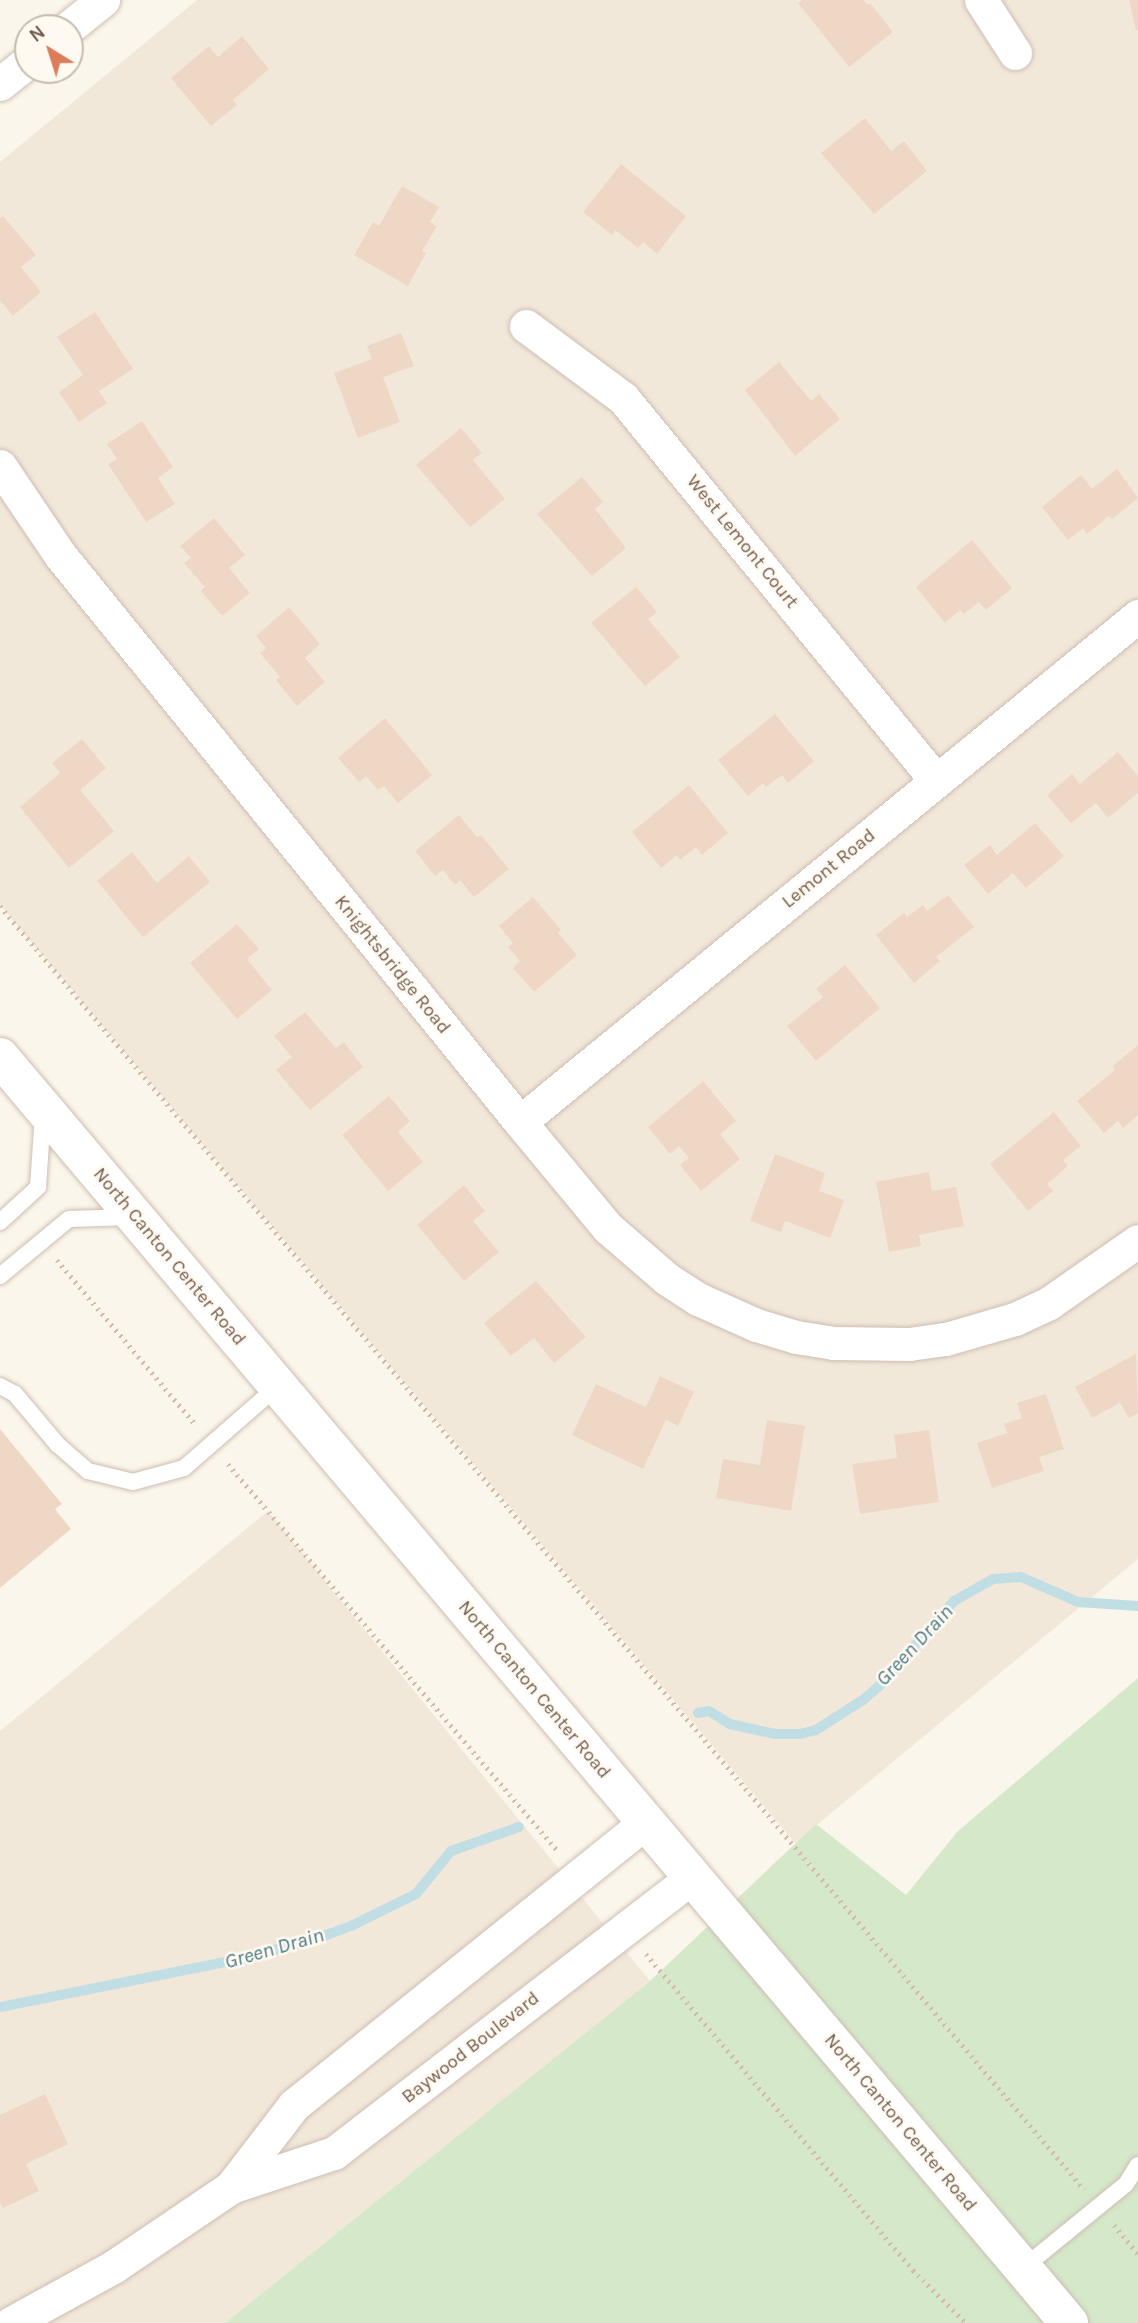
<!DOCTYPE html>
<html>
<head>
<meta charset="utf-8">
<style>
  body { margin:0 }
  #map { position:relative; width:1138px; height:2323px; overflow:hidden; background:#fbf6eb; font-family:Karla,sans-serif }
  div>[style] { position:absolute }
  .residential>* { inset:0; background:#f2e8da }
  .green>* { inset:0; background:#d5e9ca }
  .stream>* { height:10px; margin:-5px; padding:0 5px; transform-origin:5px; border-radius:5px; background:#c1dee4 }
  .building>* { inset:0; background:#efd7c5 }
  .path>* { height:4.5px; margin-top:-2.25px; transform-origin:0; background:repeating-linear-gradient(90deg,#d4baa7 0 2px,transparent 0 7px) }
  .roads { filter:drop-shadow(0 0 2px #cdbeb2) drop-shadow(0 0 2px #cdbeb2) }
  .lane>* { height:16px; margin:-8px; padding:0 8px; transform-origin:8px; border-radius:8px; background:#fff }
  .street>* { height:33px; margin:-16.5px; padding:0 16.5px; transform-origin:16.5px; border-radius:16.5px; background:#fff }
  .secondary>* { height:38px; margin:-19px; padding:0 19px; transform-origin:19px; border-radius:19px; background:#fff }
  span { translate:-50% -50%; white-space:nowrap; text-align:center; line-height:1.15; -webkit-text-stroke:5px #fefaf2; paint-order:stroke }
  .street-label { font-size:19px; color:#755e50 }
  .water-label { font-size:21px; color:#4b7a86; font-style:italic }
  .north { position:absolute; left:14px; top:14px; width:70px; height:70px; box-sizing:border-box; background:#fefaf2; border:2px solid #c7bcb1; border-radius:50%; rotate:322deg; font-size:19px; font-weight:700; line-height:28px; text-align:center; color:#755e50 }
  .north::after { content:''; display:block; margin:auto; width:24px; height:32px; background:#db7c5b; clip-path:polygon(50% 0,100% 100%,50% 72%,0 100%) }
</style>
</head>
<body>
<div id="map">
  <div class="residential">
    <div style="clip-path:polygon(197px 0,1138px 0,1138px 1559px,795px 1843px,0 905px,0 162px)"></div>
    <div style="clip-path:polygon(268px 1511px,650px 1981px,225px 2323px,0 2323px,0 1731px)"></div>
  </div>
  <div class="green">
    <div style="clip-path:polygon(1138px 1678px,1138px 2323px,225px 2323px,650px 1981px,816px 1824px,906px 1895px,957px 1832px)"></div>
  </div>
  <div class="stream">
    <div style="left:698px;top:1713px;width:11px;rotate:-10deg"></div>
    <div style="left:709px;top:1711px;width:25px;rotate:32deg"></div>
    <div style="left:730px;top:1724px;width:46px;rotate:12.5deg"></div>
    <div style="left:775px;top:1734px;width:25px"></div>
    <div style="left:800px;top:1734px;width:16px;rotate:-14deg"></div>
    <div style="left:816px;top:1730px;width:56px;rotate:-32.6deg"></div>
    <div style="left:863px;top:1700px;width:23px;rotate:-41deg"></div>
    <div style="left:880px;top:1685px;width:112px;rotate:-48.6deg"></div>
    <div style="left:954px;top:1601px;width:45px;rotate:-29.4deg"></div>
    <div style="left:993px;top:1579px;width:28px;rotate:-4deg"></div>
    <div style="left:1021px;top:1577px;width:62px;rotate:23.7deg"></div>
    <div style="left:1078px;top:1602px;width:60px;rotate:3.8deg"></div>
    <div style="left:0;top:2007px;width:250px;rotate:-11.3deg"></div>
    <div style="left:245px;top:1958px;width:76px;rotate:-15.3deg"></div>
    <div style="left:318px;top:1938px;width:37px;rotate:-20deg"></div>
    <div style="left:353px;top:1925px;width:70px;rotate:-26.2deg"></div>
    <div style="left:416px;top:1894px;width:55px;rotate:-50.9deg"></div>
    <div style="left:451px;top:1851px;width:72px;rotate:-19.4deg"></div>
  </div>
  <div class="building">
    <div style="clip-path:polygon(802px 0,863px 0,868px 5px,870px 3px,893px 32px,849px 67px,798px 3px)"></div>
    <div style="clip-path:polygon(1129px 0,1138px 0,1138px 30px,1136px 31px)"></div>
    <div style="clip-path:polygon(242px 36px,269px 69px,233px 100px,237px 105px,211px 126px,171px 78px,209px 46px,218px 57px)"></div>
    <div style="clip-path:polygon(865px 118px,891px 151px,904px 141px,927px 171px,874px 214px,821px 153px)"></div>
    <div style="clip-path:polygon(621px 164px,686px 216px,657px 254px,643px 242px,638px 248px,615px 230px,612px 235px,583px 212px)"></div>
    <div style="clip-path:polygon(402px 186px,439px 207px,430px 222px,437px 226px,422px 251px,426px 253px,408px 286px,354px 255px,373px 222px,379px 226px)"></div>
    <div style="clip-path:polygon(3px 216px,36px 255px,21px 267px,41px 292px,13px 316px,0 300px,0 218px)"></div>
    <div style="clip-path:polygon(95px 312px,133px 369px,99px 391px,107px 403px,79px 422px,59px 392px,83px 375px,57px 337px)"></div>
    <div style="clip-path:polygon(401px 333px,414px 366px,383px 377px,400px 422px,358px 438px,334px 373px,372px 359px,367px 346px)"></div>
    <div style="clip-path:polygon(779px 362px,811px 401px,819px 394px,840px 419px,795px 456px,745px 390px)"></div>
    <div style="clip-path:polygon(142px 421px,173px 467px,158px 478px,175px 504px,146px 522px,108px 464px,117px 459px,107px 444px)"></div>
    <div style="clip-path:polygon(461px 428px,482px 453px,473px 460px,505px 499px,470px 527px,416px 465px)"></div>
    <div style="clip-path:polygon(1117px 469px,1138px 498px,1112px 519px,1109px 516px,1087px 534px,1083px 528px,1068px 540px,1042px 507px,1081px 475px,1092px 489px)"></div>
    <div style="clip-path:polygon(582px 477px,603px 502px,595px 509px,626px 548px,592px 576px,537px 514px)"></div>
    <div style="clip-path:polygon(214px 518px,245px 555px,229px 568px,250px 593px,222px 616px,201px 591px,205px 587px,184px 563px,191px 558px,180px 546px)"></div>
    <div style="clip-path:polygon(972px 540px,1012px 588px,986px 610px,979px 602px,964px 614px,960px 610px,945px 623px,916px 587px)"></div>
    <div style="clip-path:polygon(636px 587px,657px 612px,648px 619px,680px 657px,645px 686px,591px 623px)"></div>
    <div style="clip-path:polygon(289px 607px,320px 644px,305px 658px,325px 682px,297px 706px,276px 680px,280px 677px,260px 653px,266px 648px,256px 636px)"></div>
    <div style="clip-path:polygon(775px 714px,814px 761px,788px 783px,782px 775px,766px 787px,763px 783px,748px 796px,718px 760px)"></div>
    <div style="clip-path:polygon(385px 718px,432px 775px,398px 803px,384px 786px,378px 790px,366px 776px,359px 782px,338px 758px)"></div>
    <div style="clip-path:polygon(82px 739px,106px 768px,80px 790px,114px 831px,69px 868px,20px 807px,60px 773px,52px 763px)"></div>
    <div style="clip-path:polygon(1118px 752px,1138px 776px,1138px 793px,1108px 818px,1096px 803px,1071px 823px,1047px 795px,1072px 774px,1080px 784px)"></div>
    <div style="clip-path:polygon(689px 785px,728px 833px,702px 855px,696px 847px,680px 860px,677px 855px,661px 868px,632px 832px)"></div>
    <div style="clip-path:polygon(459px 815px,477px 837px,481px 835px,509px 869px,474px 897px,460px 880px,455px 885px,443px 870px,435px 876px,415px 851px)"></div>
    <div style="clip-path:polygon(1035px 823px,1064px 856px,1026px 888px,1013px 873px,988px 894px,964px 865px,990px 845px,997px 855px)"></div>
    <div style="clip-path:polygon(132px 852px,157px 883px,189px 856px,210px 882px,143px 937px,97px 881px)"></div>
    <div style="clip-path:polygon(948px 895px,974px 927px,936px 957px,940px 961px,914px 983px,876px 935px,904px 913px,907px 917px,923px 905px,927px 911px)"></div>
    <div style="clip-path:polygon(533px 897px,561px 930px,558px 933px,577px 955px,534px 992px,513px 968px,520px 961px,508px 947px,513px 943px,499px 926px)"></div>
    <div style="clip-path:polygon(237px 924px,259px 949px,247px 959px,272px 990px,237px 1019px,190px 963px)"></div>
    <div style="clip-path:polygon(845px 965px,880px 1008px,816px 1061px,787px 1026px,823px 997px,816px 989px)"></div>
    <div style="clip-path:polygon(305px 1012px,336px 1048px,344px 1042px,363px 1067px,310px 1110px,276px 1070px,292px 1057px,274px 1036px)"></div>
    <div style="clip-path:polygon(1138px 1045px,1138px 1115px,1123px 1128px,1118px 1121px,1104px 1133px,1077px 1101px,1115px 1070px,1113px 1066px)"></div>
    <div style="clip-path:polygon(703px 1081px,736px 1121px,720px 1134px,740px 1159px,701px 1191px,680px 1165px,689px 1158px,679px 1146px,670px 1154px,648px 1127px)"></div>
    <div style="clip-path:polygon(389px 1096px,410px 1121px,398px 1132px,423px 1162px,388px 1191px,342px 1135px)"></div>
    <div style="clip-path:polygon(1054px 1112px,1081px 1146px,1063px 1160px,1068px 1166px,1047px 1184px,1053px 1191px,1028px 1211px,990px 1164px)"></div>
    <div style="clip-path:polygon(775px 1154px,825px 1173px,819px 1191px,844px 1200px,830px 1238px,785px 1221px,781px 1232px,750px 1221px)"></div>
    <div style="clip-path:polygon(929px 1172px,932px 1191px,956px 1187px,964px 1226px,919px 1235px,921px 1246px,889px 1252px,876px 1182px)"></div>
    <div style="clip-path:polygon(464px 1185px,485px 1211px,473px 1221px,499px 1252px,464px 1281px,417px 1225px)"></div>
    <div style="clip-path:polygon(536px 1281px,586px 1337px,554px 1363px,534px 1338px,511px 1356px,484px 1323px)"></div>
    <div style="clip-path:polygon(1136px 1354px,1138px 1413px,1129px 1418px,1120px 1403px,1092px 1418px,1075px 1387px)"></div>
    <div style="clip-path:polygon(660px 1376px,694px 1392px,678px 1426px,666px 1420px,643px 1469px,572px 1435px,596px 1384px,646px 1407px)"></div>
    <div style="clip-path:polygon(1046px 1394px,1064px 1449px,1039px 1457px,1044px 1471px,992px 1488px,977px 1443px,1007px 1433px,1004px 1424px,1022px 1418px,1017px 1403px)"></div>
    <div style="clip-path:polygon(767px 1420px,805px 1426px,791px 1511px,716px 1498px,723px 1459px,760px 1465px)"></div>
    <div style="clip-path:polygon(0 1429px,62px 1504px,55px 1509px,71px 1529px,0 1588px)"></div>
    <div style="clip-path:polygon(929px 1430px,939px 1502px,860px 1514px,852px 1464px,897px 1458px,894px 1435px)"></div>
    <div style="clip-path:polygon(45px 2094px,68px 2144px,26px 2164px,39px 2191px,3px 2208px,0 2202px,0 2115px)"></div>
  </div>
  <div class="path">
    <div style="left:0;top:906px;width:1680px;rotate:49.81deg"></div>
    <div style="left:57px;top:1260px;width:216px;rotate:49.9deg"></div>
    <div style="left:228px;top:1464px;width:509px;rotate:49.55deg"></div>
    <div style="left:646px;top:1954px;width:414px;rotate:49.8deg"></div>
    <div style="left:913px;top:2270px;width:75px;rotate:45deg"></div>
    <div style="left:1114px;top:2225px;width:38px;rotate:50deg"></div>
  </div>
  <div class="roads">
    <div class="lane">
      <div style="left:0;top:1222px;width:52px;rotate:-42.6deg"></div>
      <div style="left:38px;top:1187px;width:73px;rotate:-86.1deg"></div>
      <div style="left:0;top:1276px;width:89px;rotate:-39.6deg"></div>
      <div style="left:69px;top:1219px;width:62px;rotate:-1.8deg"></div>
      <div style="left:0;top:1386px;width:17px;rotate:28deg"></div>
      <div style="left:15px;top:1394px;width:67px;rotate:49.9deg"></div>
      <div style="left:58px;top:1445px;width:40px;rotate:41deg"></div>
      <div style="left:88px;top:1471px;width:46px;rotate:13.7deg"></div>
      <div style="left:133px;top:1482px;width:53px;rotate:-15.4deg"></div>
      <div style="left:184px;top:1468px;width:125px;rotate:-41.1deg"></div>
      <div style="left:1023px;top:2268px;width:133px;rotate:-39.2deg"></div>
      <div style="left:1126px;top:2184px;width:22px;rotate:-58deg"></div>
    </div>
    <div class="street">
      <div style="left:981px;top:0;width:63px;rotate:57.3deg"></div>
      <div style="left:68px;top:28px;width:45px;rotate:-38.7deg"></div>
      <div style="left:0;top:84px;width:36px;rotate:-39deg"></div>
      <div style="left:526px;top:326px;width:121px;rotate:36.6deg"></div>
      <div style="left:623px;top:398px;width:495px;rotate:50.7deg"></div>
      <div style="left:0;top:466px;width:107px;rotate:56deg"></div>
      <div style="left:60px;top:555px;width:730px;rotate:50.95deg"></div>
      <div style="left:520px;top:1122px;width:138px;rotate:50.3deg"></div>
      <div style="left:608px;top:1228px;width:78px;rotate:40.8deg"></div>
      <div style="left:667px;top:1279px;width:37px;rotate:33deg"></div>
      <div style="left:698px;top:1299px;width:64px;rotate:24.1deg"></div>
      <div style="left:756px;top:1325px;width:42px;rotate:16.7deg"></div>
      <div style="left:796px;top:1337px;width:37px;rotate:9deg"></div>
      <div style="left:833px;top:1343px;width:76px;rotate:0.8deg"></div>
      <div style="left:909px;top:1344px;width:37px;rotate:-8deg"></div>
      <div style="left:946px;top:1339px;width:72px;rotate:-16.2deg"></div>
      <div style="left:1015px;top:1319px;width:38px;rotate:-25deg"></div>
      <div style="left:1049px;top:1303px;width:108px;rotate:-34.9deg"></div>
      <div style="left:520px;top:1122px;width:799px;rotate:-39.31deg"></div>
      <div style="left:231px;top:2187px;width:103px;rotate:-52.5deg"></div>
      <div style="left:294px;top:2105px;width:452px;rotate:-38.8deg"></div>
      <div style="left:11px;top:2323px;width:116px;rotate:-28.8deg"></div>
      <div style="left:113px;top:2267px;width:143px;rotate:-34.1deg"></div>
      <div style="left:231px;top:2187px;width:108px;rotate:-18.3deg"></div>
      <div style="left:334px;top:2153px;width:452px;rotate:-37.6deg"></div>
    </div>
    <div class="secondary">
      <div style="left:0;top:1057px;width:1657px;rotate:49.82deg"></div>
    </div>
  </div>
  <div class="street-label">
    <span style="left:742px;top:542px;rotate:51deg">West Lemont Court</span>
    <span style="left:829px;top:869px;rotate:-39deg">Lemont Road</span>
    <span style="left:392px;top:965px;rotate:51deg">Knightsbridge Road</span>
    <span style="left:169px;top:1257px;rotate:50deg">North Canton Center Road</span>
    <span style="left:534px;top:1690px;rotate:50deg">North Canton Center Road</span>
    <span style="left:471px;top:2048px;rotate:-38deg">Baywood Boulevard</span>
    <span style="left:900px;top:2123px;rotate:50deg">North Canton Center Road</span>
  </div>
  <div class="water-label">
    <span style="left:914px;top:1645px;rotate:-47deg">Green Drain</span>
    <span style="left:274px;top:1948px;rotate:-16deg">Green Drain</span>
  </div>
  <div class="north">N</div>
</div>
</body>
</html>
